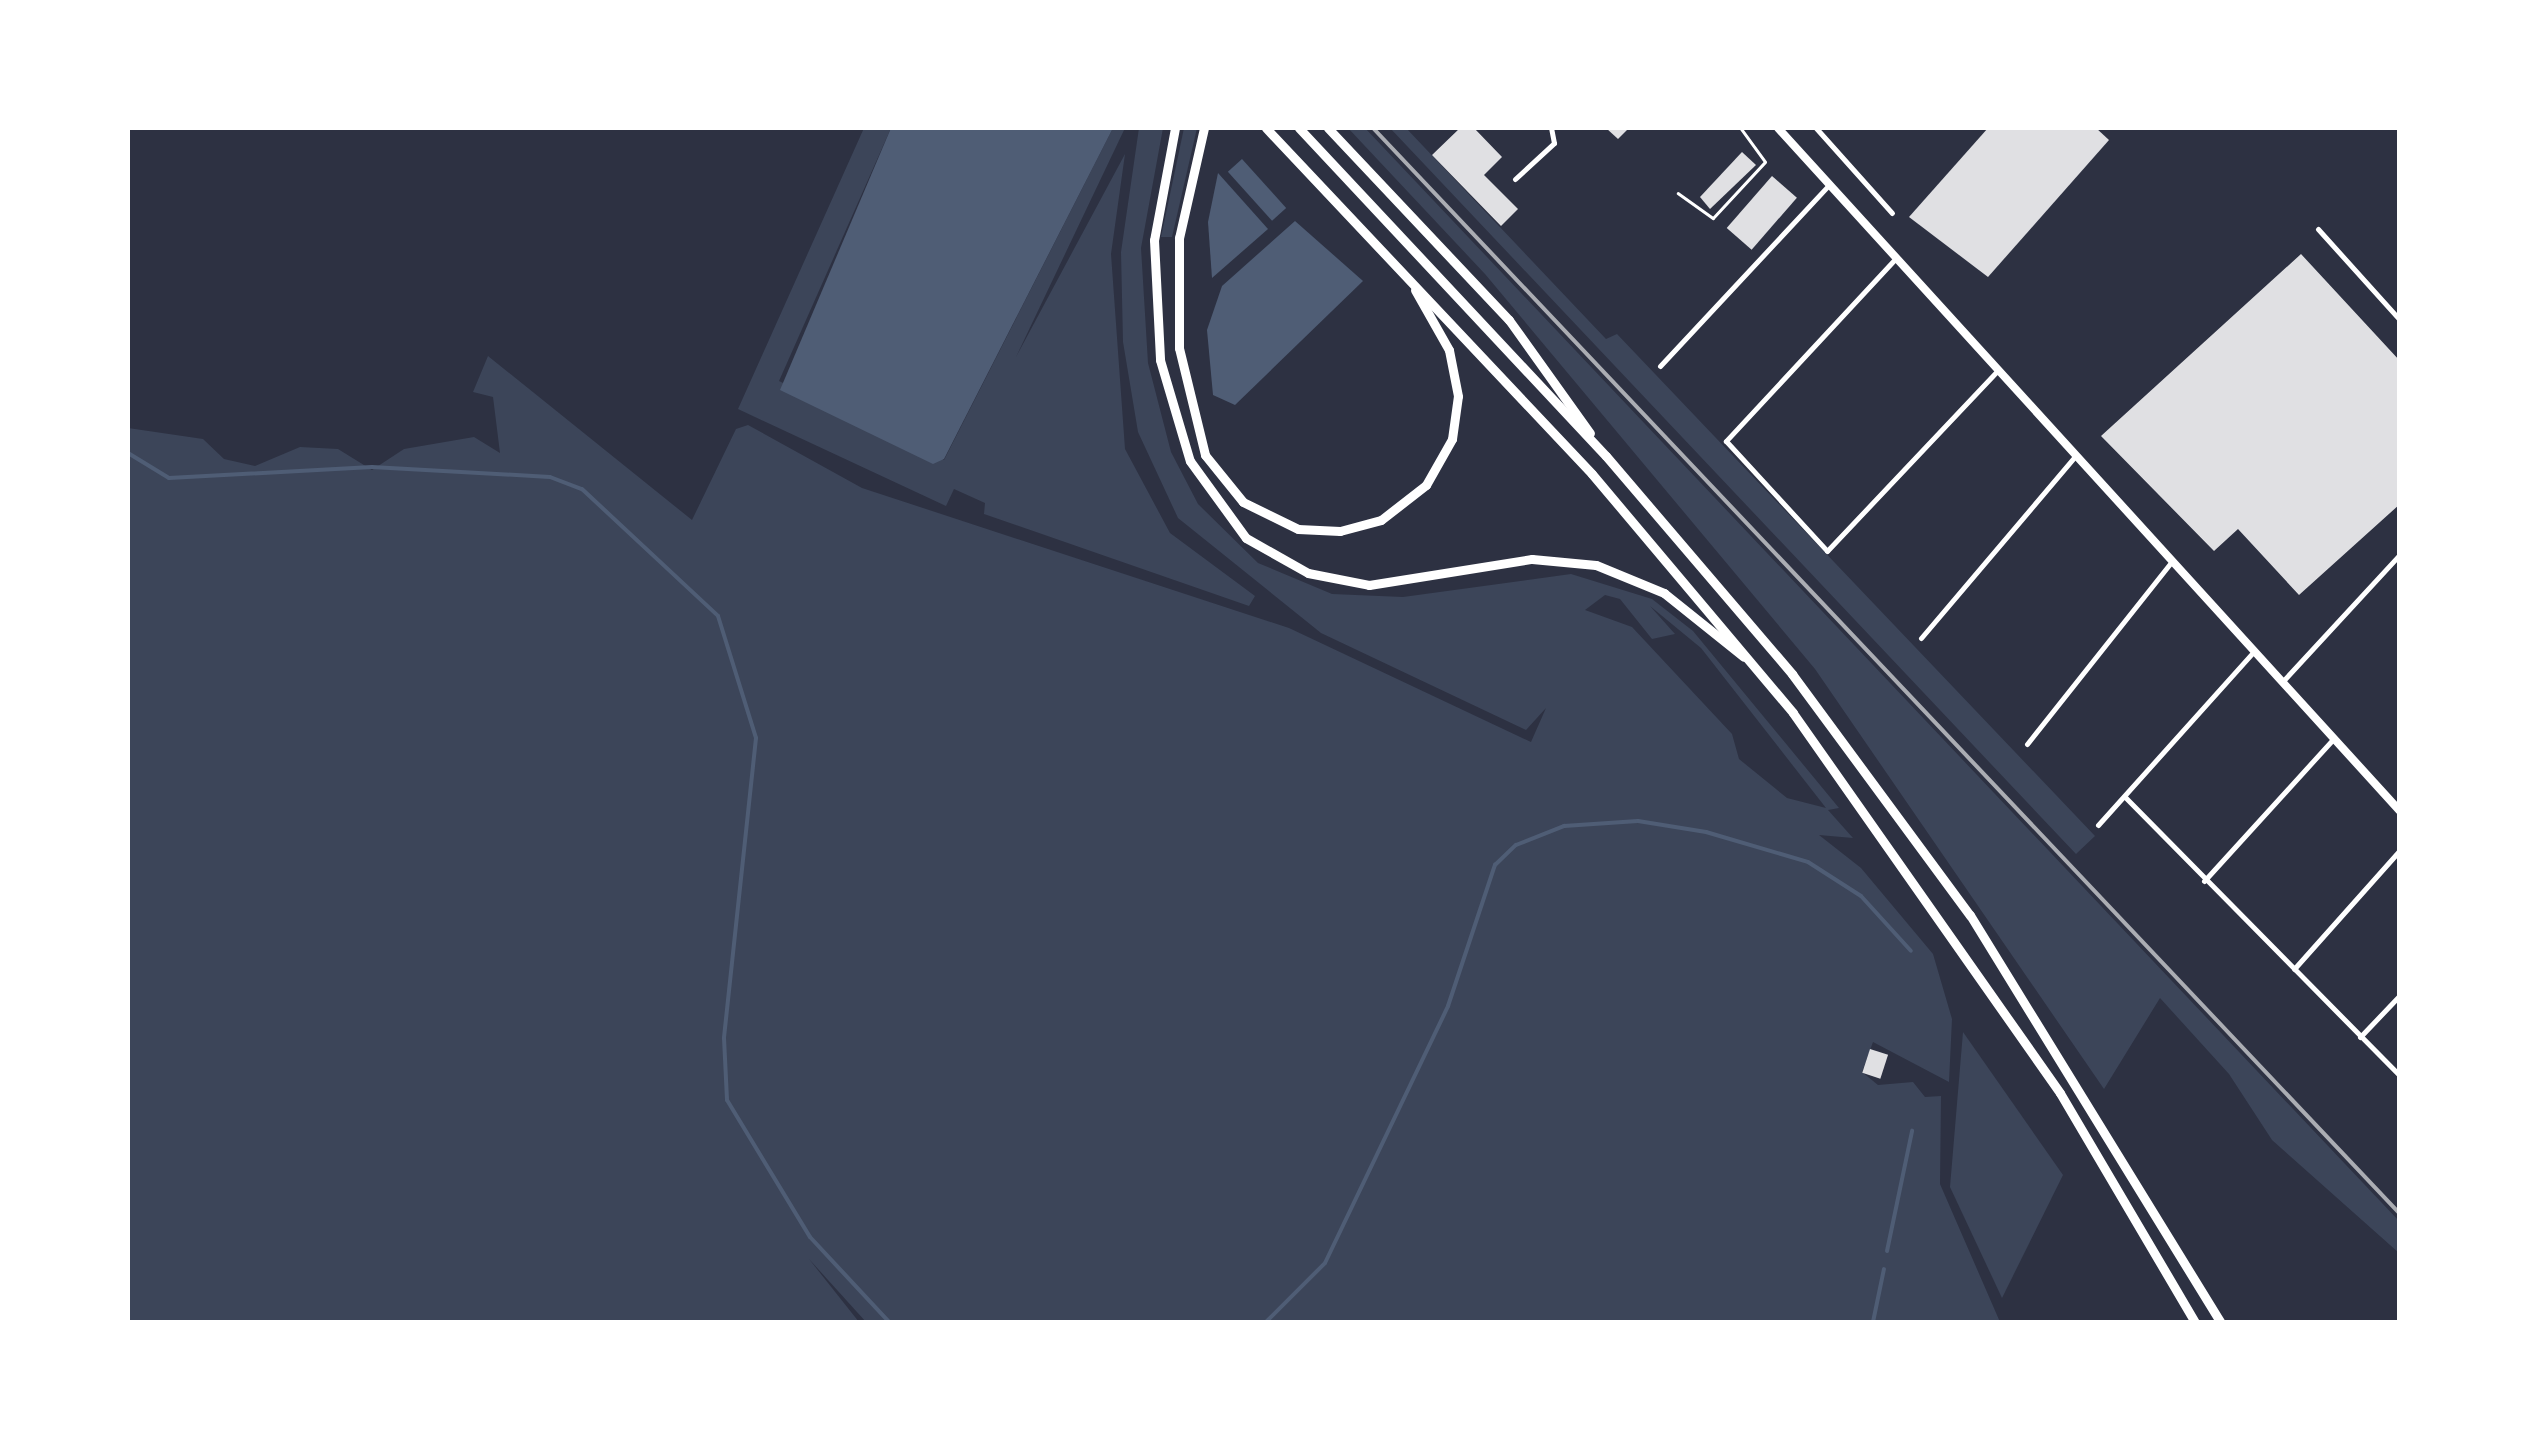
<!DOCTYPE html>
<html>
<head>
<meta charset="utf-8">
<style>
  body { margin:0 }
  #map { position:relative; width:2527px; height:1450px; overflow:hidden; background:#2d3142; font-family:Poppins,sans-serif }
  div>[style] { position:absolute }
  .green>* { inset:0; background:#3c4559 }
  .water>* { inset:0; background:#4f5d75; transform-origin:0 0 }
  .stream>* { height:4px; margin:-2px; padding:0 2px; transform-origin:2px; border-radius:2px; background:#4f5d75 }
  .building>* { inset:0; background:#e0e0e3; transform-origin:0 0 }
  .service>* { height:2.5px; margin:-1.25px; padding:0 1.25px; transform-origin:1.25px; border-radius:1.25px; background:#fff }
  .minor>* { height:5px; margin:-2.5px; padding:0 2.5px; transform-origin:2.5px; border-radius:2.5px; background:#fff }
  .primary>* { height:8px; margin:-4px; padding:0 4px; transform-origin:4px; border-radius:4px; background:#fff }
  .motorway>* { height:9px; margin:-4.5px; padding:0 4.5px; transform-origin:4.5px; border-radius:4.5px; background:#fff }
  .rail>* { height:4px; margin:-2px; padding:0 2px; transform-origin:2px; border-radius:2px; background:#abadb3 }
  span { translate:-50% -50%; white-space:nowrap; text-align:center; line-height:1.15; -webkit-text-stroke:8px #fff; paint-order:stroke }
  .frame { position:absolute; inset:0; border:130px solid #fff; pointer-events:none }
</style>
</head>
<body>
<div id="map">
  <div class="green">
    <div style="clip-path:polygon(864px 128px,891px 128px,779px 381px,944px 460px,1113px 128px,1125px 128px,1016px 357px,1125px 154px,1111px 254px,1125px 449px,1170px 533px,1255px 596px,1249px 606px,984px 514px,985px 503px,954px 489px,946px 506px,738px 409px)"></div>
    <div style="clip-path:polygon(evenodd,1139px 128px,1163px 128px,1141px 248px,1148px 363px,1171px 452px,1198px 504px,1258px 563px,1332px 594px,1403px 597px,1571px 574px,1652px 599px,1693px 631px,1839px 808px,1828px 810px,1853px 838px,1819px 835px,1861px 868px,1933px 954px,1952px 1019px,1949px 1082px,1873px 1042px,1862px 1072px,1878px 1085px,1913px 1082px,1925px 1097px,1941px 1096px,1940px 1184px,2000px 1322px,866px 1322px,809px 1259px,859px 1322px,128px 1322px,128px 428px,203px 439px,224px 459px,255px 466px,300px 447px,338px 449px,372px 470px,404px 449px,474px 437px,500px 453px,493px 397px,473px 392px,488px 356px,692px 520px,736px 429px,748px 425px,862px 488px,1289px 628px,1531px 742px,1546px 708px,1526px 730px,1321px 633px,1178px 518px,1138px 432px,1123px 342px,1121px 252px,1139px 128px,1605px 595px,1620px 599px,1652px 639px,1675px 634px,1650px 606px,1701px 648px,1826px 808px,1787px 798px,1739px 759px,1732px 734px,1632px 627px,1585px 610px,1605px 595px)"></div>
    <div style="clip-path:polygon(1184px 128px,1197px 128px,1172px 237px,1161px 237px)"></div>
    <div style="clip-path:polygon(1348px 128px,1365px 128px,2399px 1221px,2399px 1253px,2272px 1140px,2229px 1074px,2160px 998px,2104px 1089px,1815px 669px,1485px 274px)"></div>
    <div style="clip-path:polygon(1390px 128px,1406px 128px,1606px 339px,1617px 334px,2095px 836px,2076px 854px)"></div>
    <div style="clip-path:polygon(1963px 1032px,2063px 1175px,2002px 1298px,1950px 1187px)"></div>
  </div>
  <div class="water">
    <div style="clip-path:polygon(891px 128px,1113px 128px,944px 459px,933px 464px,780px 390px)"></div>
    <div style="left:1242px;top:159px;width:66px;height:19px;rotate:48deg"></div>
    <div style="clip-path:polygon(1218px 173px,1268px 229px,1212px 278px,1208px 222px)"></div>
    <div style="clip-path:polygon(1295px 221px,1363px 281px,1235px 405px,1213px 395px,1207px 330px,1222px 286px)"></div>
  </div>
  <div class="stream">
    <div style="left:128px;top:453px;width:48px;rotate:31.4deg"></div>
    <div style="left:169px;top:478px;width:203px;rotate:-3.1deg"></div>
    <div style="left:372px;top:467px;width:178px;rotate:3.2deg"></div>
    <div style="left:550px;top:477px;width:34px;rotate:21deg"></div>
    <div style="left:582px;top:489px;width:186px;rotate:43deg"></div>
    <div style="left:718px;top:616px;width:128px;rotate:72.7deg"></div>
    <div style="left:756px;top:738px;width:302px;rotate:96.1deg"></div>
    <div style="left:724px;top:1038px;width:62px;rotate:87.2deg"></div>
    <div style="left:727px;top:1100px;width:160px;rotate:58.8deg"></div>
    <div style="left:810px;top:1237px;width:116px;rotate:47.1deg"></div>
    <div style="left:1887px;top:1251px;width:123px;rotate:-78.2deg"></div>
    <div style="left:1266px;top:1322px;width:83px;rotate:-45deg"></div>
    <div style="left:1325px;top:1263px;width:285px;rotate:-64.4deg"></div>
    <div style="left:1448px;top:1006px;width:149px;rotate:-71.6deg"></div>
    <div style="left:1495px;top:865px;width:29px;rotate:-44deg"></div>
    <div style="left:1516px;top:845px;width:52px;rotate:-21.6deg"></div>
    <div style="left:1564px;top:826px;width:74px;rotate:-3.9deg"></div>
    <div style="left:1638px;top:821px;width:69px;rotate:9.2deg"></div>
    <div style="left:1706px;top:832px;width:106px;rotate:16.4deg"></div>
    <div style="left:1808px;top:862px;width:63px;rotate:32.7deg"></div>
    <div style="left:1861px;top:896px;width:74px;rotate:47.7deg"></div>
    <div style="left:1873px;top:1322px;width:54px;rotate:-78.3deg"></div>
  </div>
  <div class="building">
    <div style="clip-path:polygon(1460px 128px,1474px 128px,1502px 157px,1484px 175px,1518px 209px,1501px 226px,1432px 155px)"></div>
    <div style="clip-path:polygon(1606px 128px,1629px 128px,1618px 139px)"></div>
    <div style="clip-path:polygon(1988px 128px,2096px 128px,2109px 140px,1988px 277px,1909px 217px)"></div>
    <div style="clip-path:polygon(1742px 152px,1756px 165px,1710px 209px,1700px 197px)"></div>
    <div style="left:1772px;top:176px;width:33px;height:69px;rotate:41deg"></div>
    <div style="clip-path:polygon(2301px 254px,2400px 361px,2400px 504px,2299px 595px,2238px 529px,2214px 551px,2101px 436px)"></div>
    <div style="left:1870px;top:1049px;width:19px;height:25px;rotate:18deg"></div>
  </div>
  <div class="service">
    <div style="left:1678px;top:193px;width:43px;rotate:35.5deg"></div>
    <div style="left:1713px;top:218px;width:76px;rotate:-47.1deg"></div>
    <div style="left:1765px;top:162px;width:41px;rotate:-126deg"></div>
  </div>
  <div class="minor">
    <div style="left:1816px;top:128px;width:114px;rotate:48.2deg"></div>
    <div style="left:1515px;top:179px;width:53px;rotate:-42.7deg"></div>
    <div style="left:1554px;top:143px;width:15px;rotate:-101deg"></div>
    <div style="left:2318px;top:229px;width:122px;rotate:48deg"></div>
    <div style="left:1896px;top:258px;width:250px;rotate:132.9deg"></div>
    <div style="left:1726px;top:441px;width:149px;rotate:47.4deg"></div>
    <div style="left:1827px;top:551px;width:248px;rotate:-46.6deg"></div>
    <div style="left:1660px;top:366px;width:246px;rotate:-47deg"></div>
    <div style="left:1921px;top:638px;width:240px;rotate:-49.7deg"></div>
    <div style="left:2283px;top:681px;width:173px;rotate:-47.3deg"></div>
    <div style="left:2027px;top:744px;width:232px;rotate:-51.6deg"></div>
    <div style="left:2125px;top:797px;width:392px;rotate:45.4deg"></div>
    <div style="left:2098px;top:825px;width:232px;rotate:-48.1deg"></div>
    <div style="left:2204px;top:881px;width:192px;rotate:-47.7deg"></div>
    <div style="left:2294px;top:969px;width:159px;rotate:-48.3deg"></div>
    <div style="left:2360px;top:1037px;width:58px;rotate:-46.4deg"></div>
  </div>
  <div class="primary">
    <div style="left:1778px;top:128px;width:924px;rotate:47.68deg"></div>
  </div>
  <div class="motorway">
    <div style="left:1175px;top:128px;width:114px;rotate:100.6deg"></div>
    <div style="left:1154px;top:240px;width:120px;rotate:87.1deg"></div>
    <div style="left:1160px;top:360px;width:105px;rotate:73.5deg"></div>
    <div style="left:1190px;top:461px;width:95px;rotate:54deg"></div>
    <div style="left:1246px;top:538px;width:71px;rotate:29.4deg"></div>
    <div style="left:1308px;top:573px;width:62px;rotate:11.1deg"></div>
    <div style="left:1369px;top:585px;width:165px;rotate:-9.1deg"></div>
    <div style="left:1532px;top:559px;width:64px;rotate:5.4deg"></div>
    <div style="left:1596px;top:565px;width:74px;rotate:22.4deg"></div>
    <div style="left:1664px;top:593px;width:102px;rotate:38.7deg"></div>
    <div style="left:1204px;top:128px;width:113px;rotate:102.8deg"></div>
    <div style="left:1179px;top:238px;width:110px;rotate:90deg"></div>
    <div style="left:1179px;top:348px;width:110px;rotate:76.3deg"></div>
    <div style="left:1205px;top:455px;width:60px;rotate:51deg"></div>
    <div style="left:1243px;top:502px;width:61px;rotate:26.1deg"></div>
    <div style="left:1298px;top:529px;width:42px;rotate:2.7deg"></div>
    <div style="left:1340px;top:531px;width:42px;rotate:-15deg"></div>
    <div style="left:1381px;top:520px;width:57px;rotate:-37.9deg"></div>
    <div style="left:1426px;top:485px;width:53px;rotate:-60.5deg"></div>
    <div style="left:1452px;top:439px;width:43px;rotate:-82.1deg"></div>
    <div style="left:1458px;top:396px;width:47px;rotate:-101.1deg"></div>
    <div style="left:1449px;top:350px;width:69px;rotate:-119.5deg"></div>
    <div style="left:1266px;top:128px;width:475px;rotate:46.7deg"></div>
    <div style="left:1592px;top:474px;width:312px;rotate:49.9deg"></div>
    <div style="left:1793px;top:713px;width:464px;rotate:54.9deg"></div>
    <div style="left:2060px;top:1093px;width:266px;rotate:59.5deg"></div>
    <div style="left:1299px;top:128px;width:449px;rotate:46.9deg"></div>
    <div style="left:1606px;top:456px;width:287px;rotate:49.5deg"></div>
    <div style="left:1792px;top:674px;width:300px;rotate:53.6deg"></div>
    <div style="left:1970px;top:915px;width:478px;rotate:58.4deg"></div>
    <div style="left:1328px;top:128px;width:264px;rotate:46.7deg"></div>
    <div style="left:1509px;top:320px;width:139px;rotate:54.4deg"></div>
  </div>
  <div class="rail">
    <div style="left:1373px;top:128px;width:1495px;rotate:46.6deg"></div>
  </div>
  <div class="frame"></div>
</div>
</body>
</html>
